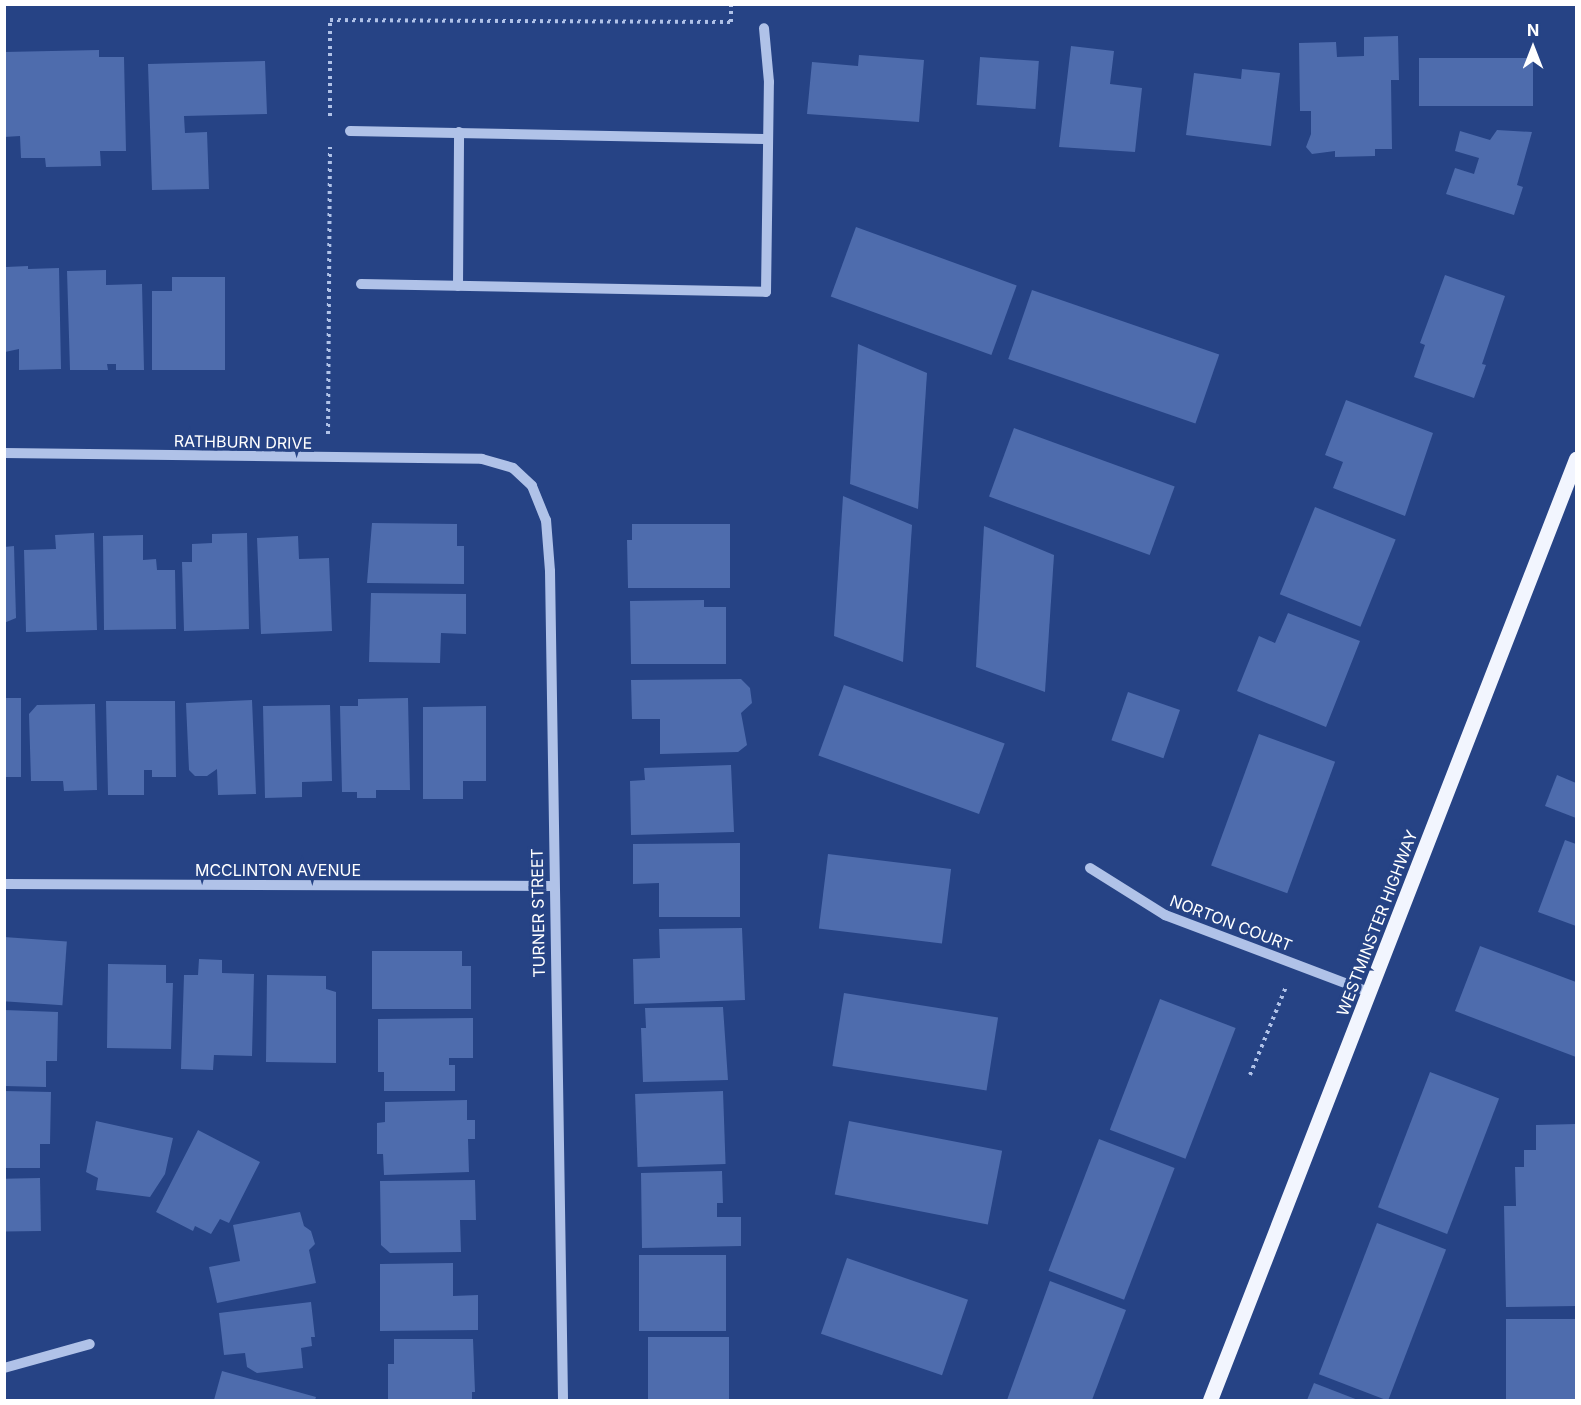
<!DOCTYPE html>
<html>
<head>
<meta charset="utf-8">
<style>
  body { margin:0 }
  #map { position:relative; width:1581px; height:1405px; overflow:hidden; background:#264385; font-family:Inter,sans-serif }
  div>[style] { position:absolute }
  .building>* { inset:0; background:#4e6cad; transform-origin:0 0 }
  .path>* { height:4px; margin-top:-2px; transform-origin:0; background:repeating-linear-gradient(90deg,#b0c2e8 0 3px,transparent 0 7.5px) }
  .minor>* { height:10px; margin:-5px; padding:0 5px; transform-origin:5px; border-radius:5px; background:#b0c2e8 }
  .major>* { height:15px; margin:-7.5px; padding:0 7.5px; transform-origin:7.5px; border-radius:7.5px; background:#f2f5fe }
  span { translate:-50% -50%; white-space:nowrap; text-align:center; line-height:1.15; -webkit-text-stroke:6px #264385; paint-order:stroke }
  .street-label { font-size:16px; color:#fff }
  .frame { position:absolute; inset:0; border:6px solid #fff; pointer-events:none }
  .north { position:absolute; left:1503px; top:18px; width:60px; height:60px; -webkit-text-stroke:4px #264385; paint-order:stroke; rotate:0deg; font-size:16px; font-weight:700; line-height:24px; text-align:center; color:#fff }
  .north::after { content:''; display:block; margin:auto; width:21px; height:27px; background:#fff; clip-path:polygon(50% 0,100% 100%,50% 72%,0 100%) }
</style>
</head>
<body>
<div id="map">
  <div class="building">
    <div style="clip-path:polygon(1398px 36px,1399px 80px,1391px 80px,1392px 149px,1375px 149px,1375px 156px,1335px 157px,1335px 151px,1312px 154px,1306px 147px,1311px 134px,1311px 111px,1300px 111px,1299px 43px,1336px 42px,1337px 57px,1364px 56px,1364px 37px)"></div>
    <div style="clip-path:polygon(1071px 46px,1114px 51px,1110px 84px,1142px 88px,1135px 152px,1059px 147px)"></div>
    <div style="clip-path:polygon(99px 50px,99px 57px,124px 57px,126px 151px,100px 151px,101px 166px,46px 167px,45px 158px,21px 158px,20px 136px,4px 137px,4px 52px)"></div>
    <div style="clip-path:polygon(859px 55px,924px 60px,919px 122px,807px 114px,812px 62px,858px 66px)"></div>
    <div style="left:980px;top:57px;width:59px;height:48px;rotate:4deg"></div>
    <div style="left:1419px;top:58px;width:114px;height:48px"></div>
    <div style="clip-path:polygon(265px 61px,267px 114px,184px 116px,185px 133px,207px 132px,209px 189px,152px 190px,148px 64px)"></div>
    <div style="clip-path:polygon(1242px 69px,1280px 73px,1271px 146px,1186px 135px,1194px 73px,1241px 79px)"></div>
    <div style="clip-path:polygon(1497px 130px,1532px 132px,1517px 185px,1523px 187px,1514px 215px,1446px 194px,1455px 168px,1474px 174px,1479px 158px,1455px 151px,1460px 131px,1490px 140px)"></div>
    <div style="left:856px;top:227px;width:171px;height:74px;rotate:20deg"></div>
    <div style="clip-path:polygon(28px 266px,28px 269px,59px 268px,61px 369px,19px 370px,19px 349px,5px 352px,6px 267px)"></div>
    <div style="clip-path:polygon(106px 270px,106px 285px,142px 284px,144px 370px,116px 370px,116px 364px,107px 364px,108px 370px,70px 370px,67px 271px)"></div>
    <div style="clip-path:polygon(1445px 275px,1505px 296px,1482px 364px,1486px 365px,1474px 398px,1414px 377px,1425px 345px,1420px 343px)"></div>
    <div style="clip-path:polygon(172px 277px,225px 277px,225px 370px,152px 370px,152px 291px,172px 291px)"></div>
    <div style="left:1032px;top:290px;width:198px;height:73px;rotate:19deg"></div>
    <div style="clip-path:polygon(858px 344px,927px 373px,918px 509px,850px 484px)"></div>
    <div style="clip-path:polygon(1346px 400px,1433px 433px,1405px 516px,1333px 488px,1343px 462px,1325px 455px)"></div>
    <div style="left:1014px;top:428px;width:171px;height:73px;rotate:20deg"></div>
    <div style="clip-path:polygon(843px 496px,912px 525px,903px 662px,834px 636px)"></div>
    <div style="left:1315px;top:507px;width:87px;height:94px;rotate:22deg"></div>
    <div style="clip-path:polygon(372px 523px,457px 524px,457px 546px,464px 546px,464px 584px,367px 583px)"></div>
    <div style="clip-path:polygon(632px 524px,730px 524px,730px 588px,628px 588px,627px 540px,632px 540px)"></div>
    <div style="clip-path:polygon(984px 526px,1054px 555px,1045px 692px,976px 667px)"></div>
    <div style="clip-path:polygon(94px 533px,97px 630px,26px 632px,24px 550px,56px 549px,55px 535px)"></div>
    <div style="clip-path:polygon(247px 533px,249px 629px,184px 631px,182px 562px,192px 562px,192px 544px,212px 543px,212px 534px)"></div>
    <div style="clip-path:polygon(143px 535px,143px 560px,156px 559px,157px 570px,175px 570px,176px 629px,104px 630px,103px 536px)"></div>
    <div style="clip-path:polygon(298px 536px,299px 559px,329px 558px,332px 631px,261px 634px,257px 538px)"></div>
    <div style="clip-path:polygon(14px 546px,16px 618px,4px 623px,4px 547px)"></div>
    <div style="clip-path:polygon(371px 593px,466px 594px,466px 634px,441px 633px,440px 663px,369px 662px)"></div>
    <div style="clip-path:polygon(704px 600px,704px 607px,726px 607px,726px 664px,631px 664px,630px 601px)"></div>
    <div style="clip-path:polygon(1288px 613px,1360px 641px,1326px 727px,1237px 691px,1259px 636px,1275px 643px)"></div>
    <div style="clip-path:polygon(741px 679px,750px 688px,752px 703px,741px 713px,747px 745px,738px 752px,660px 754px,660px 719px,632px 719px,631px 680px)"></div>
    <div style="left:844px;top:685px;width:171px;height:75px;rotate:20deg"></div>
    <div style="left:1128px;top:692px;width:55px;height:51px;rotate:19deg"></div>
    <div style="left:4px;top:698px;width:17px;height:79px"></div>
    <div style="clip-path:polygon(408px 698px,410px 790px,376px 790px,376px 798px,357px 798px,357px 792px,342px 792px,340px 706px,358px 706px,358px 699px)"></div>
    <div style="clip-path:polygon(252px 700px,256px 794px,218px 795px,217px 769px,207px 776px,195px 776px,189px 770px,186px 703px)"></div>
    <div style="clip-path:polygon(106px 701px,175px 701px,176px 777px,152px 777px,152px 770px,144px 770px,144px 795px,108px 795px)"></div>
    <div style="clip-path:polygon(95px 704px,97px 790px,64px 791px,63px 781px,31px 781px,29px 714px,37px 705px)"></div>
    <div style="clip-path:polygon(330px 705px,332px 781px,302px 782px,302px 797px,265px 798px,263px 706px)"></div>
    <div style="clip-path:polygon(486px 706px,486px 781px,463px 781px,463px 799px,423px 799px,423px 707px)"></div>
    <div style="left:1259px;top:734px;width:81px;height:140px;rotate:20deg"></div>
    <div style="clip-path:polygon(731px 765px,734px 832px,631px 835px,630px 781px,645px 780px,644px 768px)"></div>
    <div style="clip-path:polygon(1557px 775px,1576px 783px,1576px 818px,1545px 806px)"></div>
    <div style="clip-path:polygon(1565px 840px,1576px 844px,1576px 926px,1538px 912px)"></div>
    <div style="clip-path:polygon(740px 843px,740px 917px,659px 917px,659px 883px,633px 884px,633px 844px)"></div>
    <div style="left:828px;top:854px;width:124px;height:75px;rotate:7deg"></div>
    <div style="clip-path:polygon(742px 928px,745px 1000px,634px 1004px,633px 959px,660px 958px,659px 929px)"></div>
    <div style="left:4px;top:937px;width:63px;height:64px;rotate:4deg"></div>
    <div style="clip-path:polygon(1480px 946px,1576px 982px,1576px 1057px,1455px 1011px)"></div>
    <div style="clip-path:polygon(372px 951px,462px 951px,462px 966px,471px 966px,471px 1009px,372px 1009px)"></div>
    <div style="clip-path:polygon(199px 959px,222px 960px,222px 973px,254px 974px,252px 1056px,214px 1055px,213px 1070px,181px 1069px,184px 975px,198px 975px)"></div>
    <div style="clip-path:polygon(108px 964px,166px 965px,166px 983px,173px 983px,171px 1049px,107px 1048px)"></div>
    <div style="clip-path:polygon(267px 975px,326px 976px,326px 989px,336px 992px,336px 1063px,266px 1062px)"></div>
    <div style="left:844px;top:993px;width:156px;height:74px;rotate:9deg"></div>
    <div style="left:1160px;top:999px;width:81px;height:140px;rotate:21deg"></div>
    <div style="clip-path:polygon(723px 1007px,728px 1080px,643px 1082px,641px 1028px,646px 1028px,645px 1008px)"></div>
    <div style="clip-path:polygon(4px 1010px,58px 1012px,57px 1061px,46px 1061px,46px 1087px,4px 1086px)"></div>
    <div style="clip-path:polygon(473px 1018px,473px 1058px,449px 1058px,449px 1065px,455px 1065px,455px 1091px,384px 1091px,384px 1072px,378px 1072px,378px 1019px)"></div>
    <div style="left:1430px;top:1072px;width:74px;height:145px;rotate:21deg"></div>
    <div style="clip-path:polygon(4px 1091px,51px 1092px,50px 1144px,40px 1144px,40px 1168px,4px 1168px)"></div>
    <div style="left:723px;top:1091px;width:73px;height:88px;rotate:88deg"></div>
    <div style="clip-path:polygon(467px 1100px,467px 1120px,475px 1120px,475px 1139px,468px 1139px,469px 1172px,384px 1175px,383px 1154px,377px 1154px,377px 1123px,385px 1122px,385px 1102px)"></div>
    <div style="clip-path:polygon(96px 1121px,173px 1138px,165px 1174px,150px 1197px,96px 1190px,98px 1178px,86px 1172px)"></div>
    <div style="left:849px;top:1121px;width:156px;height:75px;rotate:11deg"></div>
    <div style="clip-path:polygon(1576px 1124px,1576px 1306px,1506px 1307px,1504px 1206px,1516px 1206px,1515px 1167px,1524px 1167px,1524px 1150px,1536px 1150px,1536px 1125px)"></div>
    <div style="clip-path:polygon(198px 1130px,260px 1162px,229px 1223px,220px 1219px,211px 1234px,195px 1226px,193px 1231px,156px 1212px)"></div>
    <div style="left:1099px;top:1139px;width:81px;height:141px;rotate:21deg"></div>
    <div style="clip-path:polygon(722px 1171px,723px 1203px,717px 1203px,717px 1217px,741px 1217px,741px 1246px,642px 1248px,641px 1173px)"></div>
    <div style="left:40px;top:1178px;width:53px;height:36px;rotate:89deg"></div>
    <div style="clip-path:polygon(475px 1180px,476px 1220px,460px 1220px,461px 1252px,390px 1253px,381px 1245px,380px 1181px)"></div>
    <div style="clip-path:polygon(300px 1212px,304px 1226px,311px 1231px,315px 1244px,309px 1250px,316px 1283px,217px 1303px,209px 1267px,240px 1261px,233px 1225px)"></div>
    <div style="left:1377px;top:1223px;width:74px;height:162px;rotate:21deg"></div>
    <div style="left:726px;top:1255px;width:76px;height:87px;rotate:90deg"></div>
    <div style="left:847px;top:1258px;width:128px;height:80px;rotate:19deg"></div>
    <div style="clip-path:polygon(453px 1263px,453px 1296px,478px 1295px,478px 1330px,380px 1331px,380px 1264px)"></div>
    <div style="clip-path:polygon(1050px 1281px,1126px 1310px,1092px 1400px,1007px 1400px)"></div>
    <div style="clip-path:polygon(311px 1302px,315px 1337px,311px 1337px,312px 1346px,301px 1348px,303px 1368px,257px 1373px,247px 1367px,245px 1353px,224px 1355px,219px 1313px)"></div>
    <div style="left:1506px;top:1319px;width:70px;height:81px"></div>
    <div style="left:648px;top:1337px;width:81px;height:63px"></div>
    <div style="clip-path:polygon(394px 1339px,473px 1339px,475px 1392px,472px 1392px,472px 1400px,388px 1400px,388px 1364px,394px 1364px)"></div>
    <div style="clip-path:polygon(222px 1371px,316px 1397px,315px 1400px,214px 1400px)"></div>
    <div style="clip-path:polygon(1314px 1383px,1358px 1400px,1307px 1400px)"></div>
  </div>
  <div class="path">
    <div style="left:330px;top:116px;width:96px;rotate:-90deg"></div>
    <div style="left:330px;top:20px;width:401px;rotate:0.3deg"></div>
    <div style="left:731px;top:22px;width:18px;rotate:-90deg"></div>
    <div style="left:328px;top:434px;width:287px;rotate:-89.6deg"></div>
    <div style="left:1250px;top:1075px;width:95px;rotate:-67.8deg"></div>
  </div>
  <div class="minor">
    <div style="left:350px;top:131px;width:418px;rotate:1.1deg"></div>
    <div style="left:361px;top:284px;width:405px;rotate:1.1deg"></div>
    <div style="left:766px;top:292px;width:210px;rotate:-89.2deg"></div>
    <div style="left:769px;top:82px;width:54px;rotate:-95.3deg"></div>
    <div style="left:458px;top:286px;width:154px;rotate:-89.6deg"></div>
    <div style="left:4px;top:453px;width:478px;rotate:0.7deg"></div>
    <div style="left:482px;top:459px;width:32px;rotate:16deg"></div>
    <div style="left:513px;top:468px;width:26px;rotate:43deg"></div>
    <div style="left:532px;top:486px;width:37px;rotate:68deg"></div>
    <div style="left:546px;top:520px;width:51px;rotate:85.5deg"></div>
    <div style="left:550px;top:571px;width:829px;rotate:89.1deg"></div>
    <div style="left:1090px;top:868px;width:89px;rotate:32.1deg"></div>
    <div style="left:1165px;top:915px;width:218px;rotate:20.7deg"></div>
    <div style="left:4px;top:884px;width:548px;rotate:0.21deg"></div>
    <div style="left:4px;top:1368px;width:89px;rotate:-15.6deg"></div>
  </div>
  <div class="major">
    <div style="left:1210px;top:1400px;width:1010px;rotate:-68.75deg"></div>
  </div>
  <div class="street-label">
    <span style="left:243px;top:442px;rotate:1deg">RATHBURN DRIVE</span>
    <span style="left:278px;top:870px">MCCLINTON AVENUE</span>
    <span style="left:538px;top:913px;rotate:-91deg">TURNER STREET</span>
    <span style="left:1231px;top:923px;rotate:21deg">NORTON COURT</span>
    <span style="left:1377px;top:923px;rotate:-69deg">WESTMINSTER HIGHWAY</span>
  </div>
  <div class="frame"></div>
  <div class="north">N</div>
</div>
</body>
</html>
